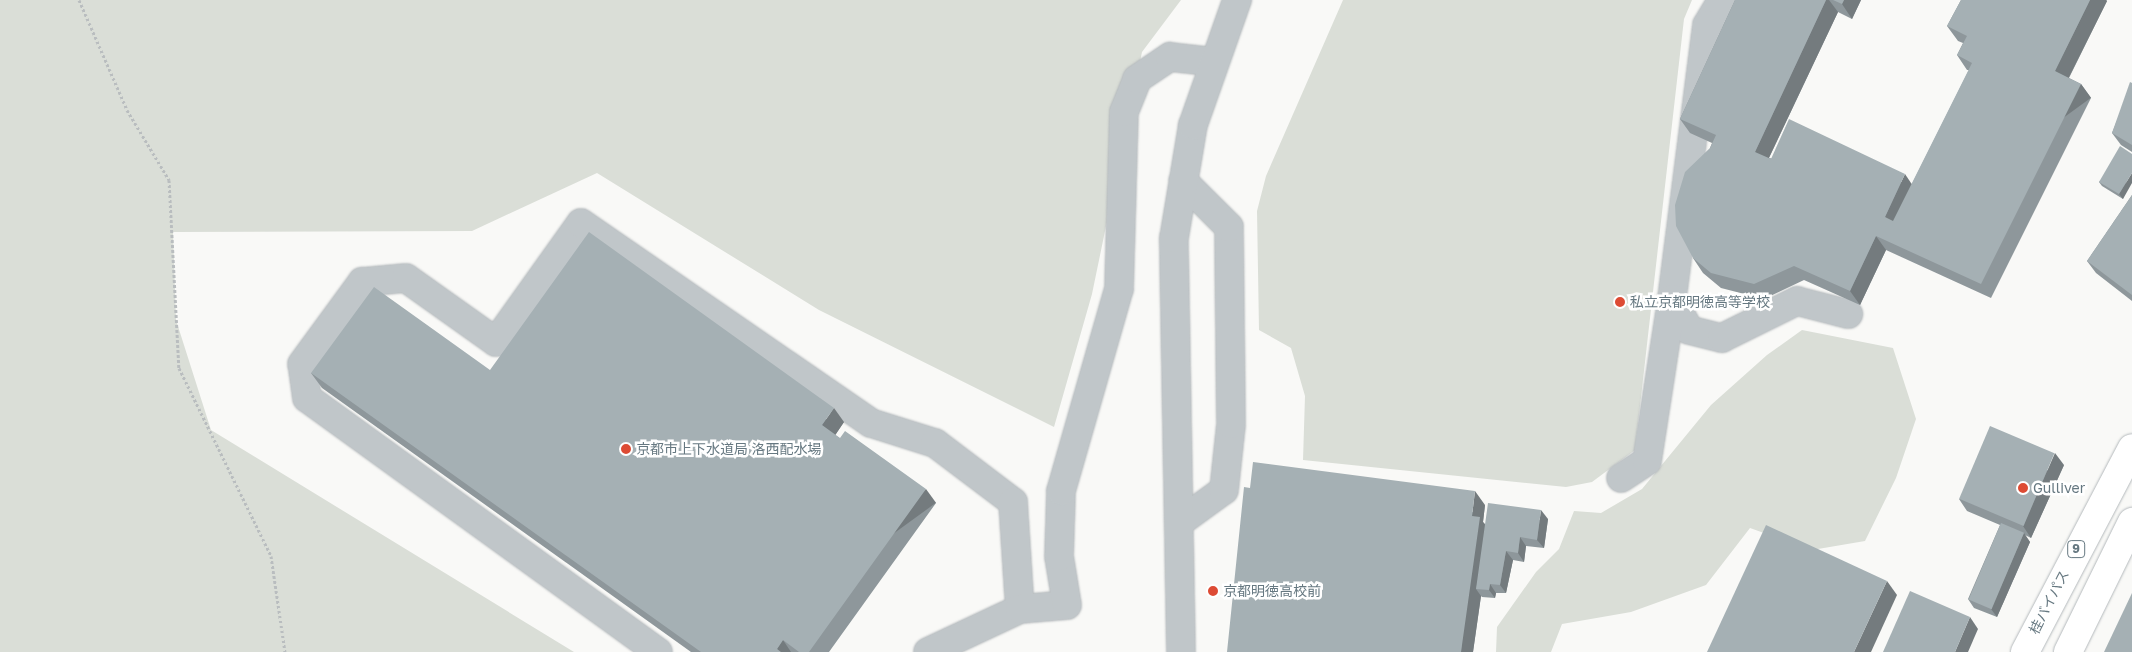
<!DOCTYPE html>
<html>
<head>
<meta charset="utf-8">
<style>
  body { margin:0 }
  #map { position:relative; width:2132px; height:652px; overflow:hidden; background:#f9f9f7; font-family:"Golos Text","Noto Sans JP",sans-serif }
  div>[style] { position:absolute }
  .green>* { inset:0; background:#daded7 }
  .path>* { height:3px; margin-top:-1.5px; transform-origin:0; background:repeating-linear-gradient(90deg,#b9bdbf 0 2.5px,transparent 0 5px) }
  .roads { filter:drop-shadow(0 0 1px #b4b9bc) drop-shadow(0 0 1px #b4b9bc) }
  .minor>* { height:28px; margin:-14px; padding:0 14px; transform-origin:14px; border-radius:14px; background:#c0c6c9 }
  .highway>* { height:28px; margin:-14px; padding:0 14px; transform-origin:14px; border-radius:14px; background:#fff }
  .wall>* { inset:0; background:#8e979b }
  .shaded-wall>* { inset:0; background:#747b7e; transform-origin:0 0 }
  .building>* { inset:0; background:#a5b0b4; transform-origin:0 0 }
  .dots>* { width:14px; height:14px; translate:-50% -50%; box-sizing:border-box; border:2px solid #fff; border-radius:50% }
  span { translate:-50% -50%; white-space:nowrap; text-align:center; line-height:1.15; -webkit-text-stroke:5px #fff; paint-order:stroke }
  .shield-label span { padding:1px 4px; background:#fff; border:1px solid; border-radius:4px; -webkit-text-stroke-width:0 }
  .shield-label { font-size:12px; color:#667881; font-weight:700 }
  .poi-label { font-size:14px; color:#667881 }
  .left { translate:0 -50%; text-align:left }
  .street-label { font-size:14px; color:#667881 }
</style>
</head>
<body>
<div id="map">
  <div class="green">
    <div style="clip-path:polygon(0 0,1181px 0,1142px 52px,1092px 294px,1054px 427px,819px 310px,597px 173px,472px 231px,173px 232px,176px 320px,211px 430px,574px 652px,0 652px)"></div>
    <div style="clip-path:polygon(1343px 0,1692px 0,1684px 19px,1635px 450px,1592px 482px,1566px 487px,1303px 460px,1305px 396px,1291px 348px,1259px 330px,1257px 211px,1266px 176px)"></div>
    <div style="clip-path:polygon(1802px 330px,1893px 348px,1916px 419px,1896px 478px,1865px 541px,1812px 550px,1750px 528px,1706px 585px,1631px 612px,1562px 624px,1551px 652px,1496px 652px,1497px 627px,1536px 572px,1559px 549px,1574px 511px,1601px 513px,1642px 489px,1711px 405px,1767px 355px)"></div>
  </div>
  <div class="path">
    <div style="left:79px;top:0;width:120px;rotate:66.4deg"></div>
    <div style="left:127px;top:110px;width:82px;rotate:59deg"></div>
    <div style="left:169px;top:180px;width:188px;rotate:87deg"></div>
    <div style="left:179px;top:368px;width:209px;rotate:63.9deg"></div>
    <div style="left:271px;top:556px;width:97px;rotate:81.7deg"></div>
  </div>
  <div class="roads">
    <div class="minor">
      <div style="left:1722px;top:0;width:29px;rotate:121deg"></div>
      <div style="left:1707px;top:25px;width:276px;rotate:97.3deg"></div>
      <div style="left:1672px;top:299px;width:35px;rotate:61deg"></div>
      <div style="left:1689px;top:330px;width:34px;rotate:14deg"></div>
      <div style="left:1722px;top:338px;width:84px;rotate:-26.3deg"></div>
      <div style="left:1797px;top:301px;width:53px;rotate:14.3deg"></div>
      <div style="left:1621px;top:478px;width:31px;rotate:-33deg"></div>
      <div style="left:1647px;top:461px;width:164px;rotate:-81.2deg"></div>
      <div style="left:1180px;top:522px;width:54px;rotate:-36deg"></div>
      <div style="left:1224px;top:490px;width:66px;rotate:-83.9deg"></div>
      <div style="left:1231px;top:424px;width:197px;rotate:-90.6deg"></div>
      <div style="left:1229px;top:227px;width:65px;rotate:-135deg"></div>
      <div style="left:658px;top:652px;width:433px;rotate:-144.1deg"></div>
      <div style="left:307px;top:398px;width:34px;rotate:-98deg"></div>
      <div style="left:302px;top:364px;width:102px;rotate:-53.8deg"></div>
      <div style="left:362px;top:282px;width:44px;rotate:-5.2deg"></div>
      <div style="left:406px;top:278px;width:110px;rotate:35.4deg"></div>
      <div style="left:496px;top:342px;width:146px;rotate:-54.5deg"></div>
      <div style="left:581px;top:223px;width:352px;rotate:34.6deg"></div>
      <div style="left:871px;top:423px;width:67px;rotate:17.4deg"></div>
      <div style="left:935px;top:443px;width:98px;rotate:37.1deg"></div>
      <div style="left:1013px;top:502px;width:107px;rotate:86.3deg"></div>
      <div style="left:928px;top:652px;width:102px;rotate:-25.1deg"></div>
      <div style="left:1020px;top:609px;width:47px;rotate:-4.9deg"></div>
      <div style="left:1067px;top:605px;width:50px;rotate:-99.3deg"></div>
      <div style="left:1059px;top:556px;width:65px;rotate:-88.2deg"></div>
      <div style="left:1061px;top:491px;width:210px;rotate:-74deg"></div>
      <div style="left:1119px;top:289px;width:177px;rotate:-88.4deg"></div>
      <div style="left:1124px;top:112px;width:35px;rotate:-68deg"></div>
      <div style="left:1137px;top:79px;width:40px;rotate:-34deg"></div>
      <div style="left:1170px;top:57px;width:45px;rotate:6.3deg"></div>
      <div style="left:1181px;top:652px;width:414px;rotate:-91deg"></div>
      <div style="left:1174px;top:238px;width:115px;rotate:-80.5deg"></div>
      <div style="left:1193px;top:125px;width:133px;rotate:-70.6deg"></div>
    </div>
    <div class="highway">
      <div style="left:2025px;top:652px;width:230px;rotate:-62.3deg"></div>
      <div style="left:2068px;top:652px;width:145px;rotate:-63.8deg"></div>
    </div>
  </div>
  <div class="wall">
    <div style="clip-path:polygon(1735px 0,1861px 0,1852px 19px,1838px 12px,1769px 158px,1912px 184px,1969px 70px,1967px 70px,1957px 55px,1963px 43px,1958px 41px,1947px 26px,1961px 0,2106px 0,2107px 1px,2069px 78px,2081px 84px,2091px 98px,1991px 298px,1886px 250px,1860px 305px,1804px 280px,1764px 299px,1721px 288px,1703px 273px,1693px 258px,1710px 148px,1712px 143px,1690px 133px,1680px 119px)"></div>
    <div style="clip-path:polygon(2132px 83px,2132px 152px,2121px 145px,2112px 133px)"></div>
    <div style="clip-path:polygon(2132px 154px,2123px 199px,2102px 186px,2099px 182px)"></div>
    <div style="clip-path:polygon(2132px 195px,2132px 301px,2096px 273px,2087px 261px)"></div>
    <div style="clip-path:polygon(490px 370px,844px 422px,835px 435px,936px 503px,829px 652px,691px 652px,322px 388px,311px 373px)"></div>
    <div style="clip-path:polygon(2064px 465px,2031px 538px,2025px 535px,2030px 542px,1997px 617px,1974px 608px,1968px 599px,2000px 525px,1967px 511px,1959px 499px)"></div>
    <div style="clip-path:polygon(1485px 505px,1483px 522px,1485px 524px,1548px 519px,1544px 548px,1526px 546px,1524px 562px,1513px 560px,1506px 593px,1496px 593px,1495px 598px,1482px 597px,1481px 596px,1473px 652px,1227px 652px)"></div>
  </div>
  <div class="shaded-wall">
    <div style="clip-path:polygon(1826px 0,1829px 0,1838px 12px,1765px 166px,1755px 152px)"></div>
    <div style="clip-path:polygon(1844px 0,1861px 0,1852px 19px,1842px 4px)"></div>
    <div style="clip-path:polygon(2090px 0,2106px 0,2107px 1px,2065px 85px,2055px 71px)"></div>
    <div style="left:2081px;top:84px;width:17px;height:224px;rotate:54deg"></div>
    <div style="clip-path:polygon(2132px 173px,2132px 183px,2123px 199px,2119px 194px)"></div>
    <div style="clip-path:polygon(1905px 174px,1915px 189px,1895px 232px,1885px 217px)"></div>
    <div style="clip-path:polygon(1876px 236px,1886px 250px,1860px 305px,1850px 291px)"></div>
    <div style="clip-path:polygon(834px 408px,844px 422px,832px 440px,822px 425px)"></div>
    <div style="clip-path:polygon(2055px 453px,2064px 465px,2031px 538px,2023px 526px)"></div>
    <div style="left:926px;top:489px;width:17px;height:201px;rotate:54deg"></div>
    <div style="clip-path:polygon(1475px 491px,1485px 505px,1483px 522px,1490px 531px,1476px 589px,1481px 596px,1473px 652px,1461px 652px,1472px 516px)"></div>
    <div style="clip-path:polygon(1541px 510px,1548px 519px,1544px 548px,1537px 540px)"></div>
    <div style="clip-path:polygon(2024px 533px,2030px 542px,1997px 617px,1991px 609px)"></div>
    <div style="clip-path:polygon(1520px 537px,1526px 546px,1524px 562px,1518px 553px)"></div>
    <div style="clip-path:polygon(1506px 551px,1513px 560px,1506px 593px,1500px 585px)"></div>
    <div style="clip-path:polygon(1887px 581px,1897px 595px,1871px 652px,1854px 652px)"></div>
    <div style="clip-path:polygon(1490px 584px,1496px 593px,1495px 598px,1489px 590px)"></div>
    <div style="clip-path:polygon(1970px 617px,1978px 629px,1968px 652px,1955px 652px)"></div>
    <div style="clip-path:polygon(783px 640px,791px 652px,779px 652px,777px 649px)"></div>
  </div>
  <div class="building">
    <div style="clip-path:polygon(1735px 0,1826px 0,1755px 152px,1771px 159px,1789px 119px,1905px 174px,1885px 217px,1893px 221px,1972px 63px,1957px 55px,1967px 36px,1947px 26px,1961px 0,2090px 0,2055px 71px,2081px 84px,1981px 284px,1876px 236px,1850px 291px,1794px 266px,1754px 284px,1711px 273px,1693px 258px,1676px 226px,1675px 205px,1685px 172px,1710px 148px,1716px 135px,1680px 119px)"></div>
    <div style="clip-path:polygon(1833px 0,1844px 0,1842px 4px)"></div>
    <div style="clip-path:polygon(2130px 82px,2132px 83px,2132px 145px,2112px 133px)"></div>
    <div style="clip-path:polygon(2120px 146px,2132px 154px,2132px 173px,2119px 194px,2099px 182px)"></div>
    <div style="clip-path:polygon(2132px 195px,2132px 295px,2087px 261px)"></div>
    <div style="clip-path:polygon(589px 232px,834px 408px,822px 425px,840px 438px,845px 431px,926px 489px,809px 652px,799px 652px,783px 640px,777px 649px,781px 652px,701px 652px,311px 373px,374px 287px,490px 370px)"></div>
    <div style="left:1990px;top:426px;width:70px;height:79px;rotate:23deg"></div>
    <div style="clip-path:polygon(1253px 462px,1475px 491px,1472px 516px,1480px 517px,1461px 652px,1227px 652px,1244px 487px,1250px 488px)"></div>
    <div style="clip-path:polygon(1488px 503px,1541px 510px,1537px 540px,1520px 537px,1518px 553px,1506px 551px,1500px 585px,1490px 584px,1489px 590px,1476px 589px)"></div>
    <div style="left:2001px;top:523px;width:25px;height:83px;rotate:23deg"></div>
    <div style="clip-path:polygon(1766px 525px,1887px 581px,1854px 652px,1707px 652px)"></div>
    <div style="clip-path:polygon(1910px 591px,1970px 617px,1955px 652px,1883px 652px)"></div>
    <div style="clip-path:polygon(2132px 593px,2132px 652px,2104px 652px)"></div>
  </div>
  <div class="dots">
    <div style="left:1620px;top:302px;background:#dd4b34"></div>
    <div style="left:626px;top:449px;background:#dd4b34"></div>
    <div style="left:2023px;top:488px;background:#dd4b34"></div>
    <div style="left:1213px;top:591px;background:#dd4b34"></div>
  </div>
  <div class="shield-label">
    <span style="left:2076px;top:549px">9</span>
  </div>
  <div class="poi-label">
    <span class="left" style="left:1630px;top:302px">私立京都明徳高等学校</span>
    <span class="left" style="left:636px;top:449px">京都市上下水道局 洛西配水場</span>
    <span class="left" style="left:2033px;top:488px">Gulliver</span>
    <span class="left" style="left:1223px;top:591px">京都明徳高校前</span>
  </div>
  <div class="street-label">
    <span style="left:2049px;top:602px;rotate:-63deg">桂バイパス</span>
  </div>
</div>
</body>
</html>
